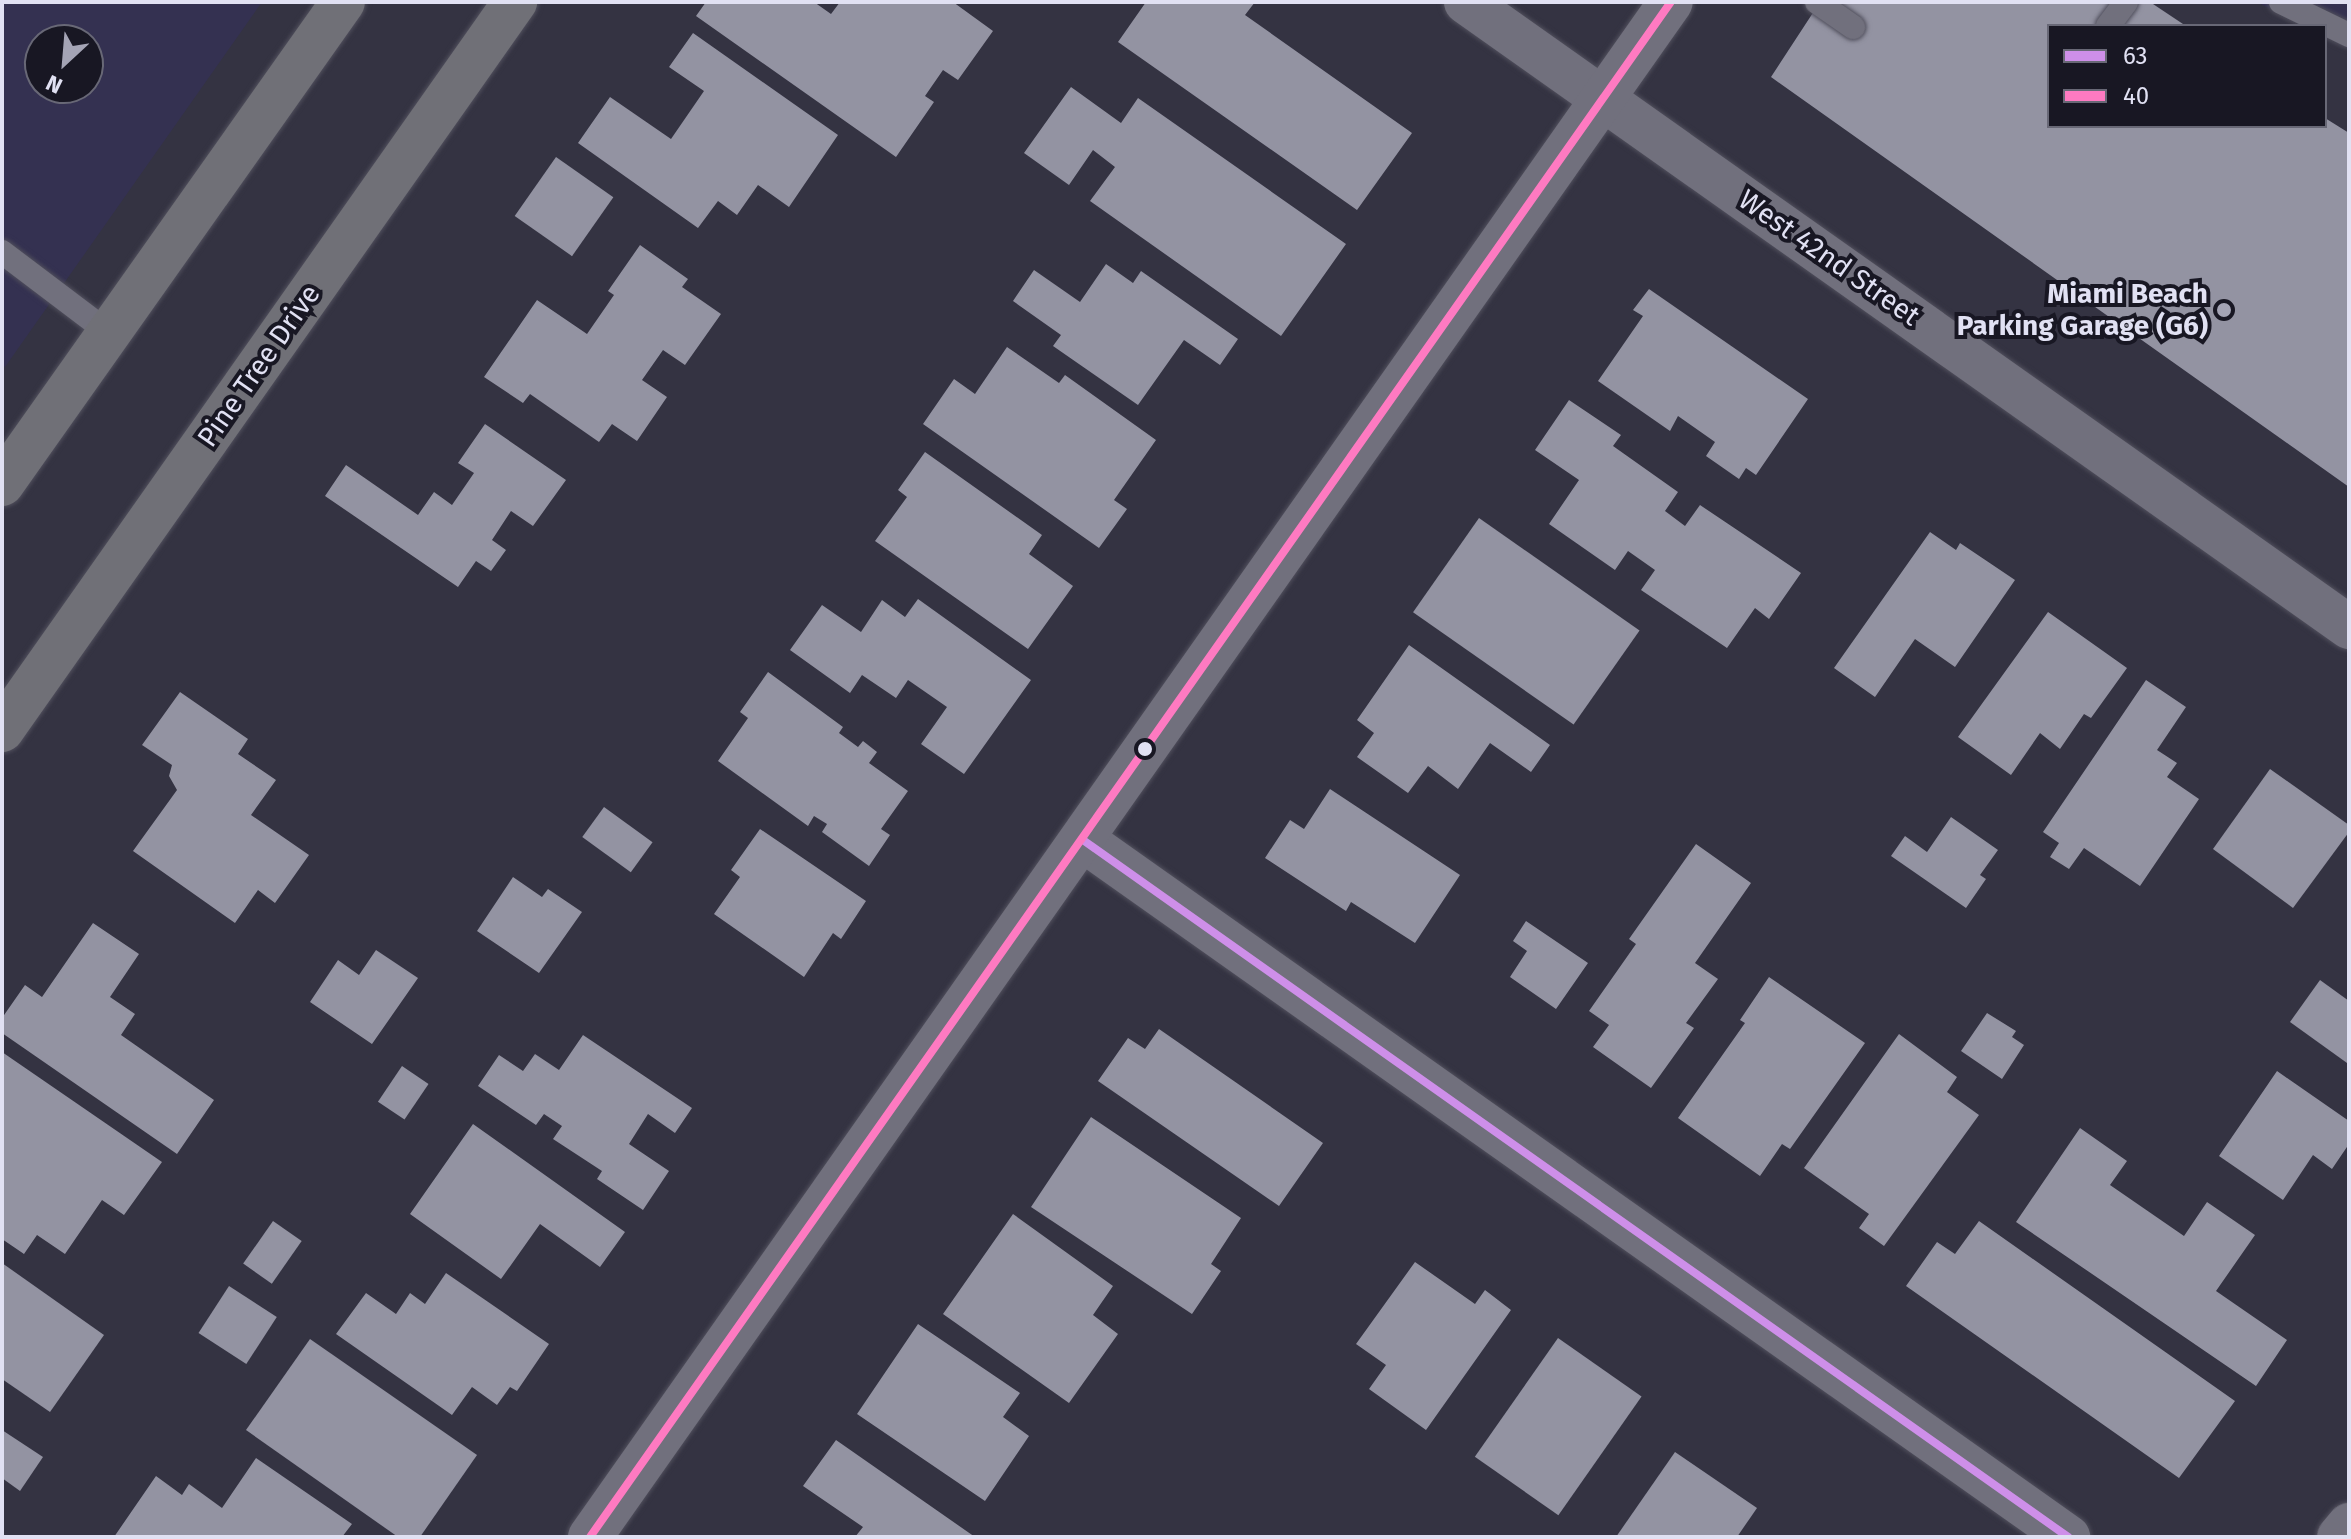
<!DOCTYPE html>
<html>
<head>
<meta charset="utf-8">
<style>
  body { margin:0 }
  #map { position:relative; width:2351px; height:1539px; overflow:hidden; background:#343342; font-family:"Fira Sans",sans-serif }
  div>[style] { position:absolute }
  .built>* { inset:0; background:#343151 }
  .building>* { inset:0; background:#9393a2; transform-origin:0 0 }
  .roads { filter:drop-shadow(0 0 2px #504f5c) drop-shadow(0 0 2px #504f5c) }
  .lane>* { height:24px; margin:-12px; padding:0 12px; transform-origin:12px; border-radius:12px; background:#71707d }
  .street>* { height:44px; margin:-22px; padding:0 22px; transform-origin:22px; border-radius:22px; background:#71707d }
  .secondary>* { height:44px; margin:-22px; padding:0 22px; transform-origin:22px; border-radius:22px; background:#707077 }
  .bus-1>* { height:8px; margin:-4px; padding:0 4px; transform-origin:4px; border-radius:4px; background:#ce8fe9 }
  .bus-2>* { height:8px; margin:-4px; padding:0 4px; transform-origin:4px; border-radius:4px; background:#fe7ac1 }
  .dots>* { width:22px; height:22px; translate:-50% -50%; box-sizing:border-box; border:4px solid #181723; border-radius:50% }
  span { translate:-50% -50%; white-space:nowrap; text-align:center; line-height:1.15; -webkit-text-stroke:8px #181723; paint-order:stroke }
  .street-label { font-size:28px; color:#e1e1f3 }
  .poi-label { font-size:28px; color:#e1e1f3; font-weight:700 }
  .right { translate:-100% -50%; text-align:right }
  .frame { position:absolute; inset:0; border:4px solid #e1e1f3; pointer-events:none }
  .legend { position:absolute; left:2047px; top:24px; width:280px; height:104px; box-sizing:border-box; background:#181723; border:2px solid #686876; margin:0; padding:10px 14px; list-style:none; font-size:24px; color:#e1e1f3 }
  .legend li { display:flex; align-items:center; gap:16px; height:40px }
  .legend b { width:40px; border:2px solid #686876 }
  .north { position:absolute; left:24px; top:24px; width:80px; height:80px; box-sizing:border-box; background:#181723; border:2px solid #686876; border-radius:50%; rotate:206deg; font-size:22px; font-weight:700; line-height:32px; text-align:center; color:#e1e1f3 }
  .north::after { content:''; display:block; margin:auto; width:28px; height:36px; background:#a4a4b5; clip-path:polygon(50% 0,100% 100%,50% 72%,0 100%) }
</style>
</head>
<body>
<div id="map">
  <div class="built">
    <div style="clip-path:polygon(evenodd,2px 2px,262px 2px,5px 367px,2px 365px,2px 2px,40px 40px,88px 40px,88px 88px,40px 88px,40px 40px)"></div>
    <div style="clip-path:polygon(2257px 2px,2349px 2px,2349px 49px,2305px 26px)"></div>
  </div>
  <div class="building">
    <div style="clip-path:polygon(706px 2px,814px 2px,831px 14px,840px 2px,953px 2px,993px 31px,958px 80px,943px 70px,925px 96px,934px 102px,896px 157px,696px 16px)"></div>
    <div style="clip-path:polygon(1146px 2px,1255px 2px,1245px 15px,1412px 133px,1357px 210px,1118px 42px)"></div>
    <div style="clip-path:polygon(1820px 2px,2150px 2px,2186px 26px,2049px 26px,2049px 126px,2325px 126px,2325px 118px,2349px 133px,2349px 487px,1771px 77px)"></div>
    <div style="clip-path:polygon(693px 33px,838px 135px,789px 207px,758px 185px,737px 215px,718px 201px,698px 228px,578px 143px,610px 97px,671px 139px,704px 91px,669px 67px)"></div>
    <div style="clip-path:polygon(1071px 87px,1121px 123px,1138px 98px,1346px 244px,1281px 336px,1090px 201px,1115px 167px,1093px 150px,1069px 185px,1024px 153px)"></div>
    <div style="left:556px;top:157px;width:70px;height:72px;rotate:35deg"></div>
    <div style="clip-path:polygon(640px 245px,688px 279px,682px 287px,721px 314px,685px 365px,663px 350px,642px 380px,667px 397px,637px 441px,612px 424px,599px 442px,530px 394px,523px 403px,484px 377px,537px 300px,587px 334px,614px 295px,608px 291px)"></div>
    <div style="clip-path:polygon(1106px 264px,1133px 283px,1141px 271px,1238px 339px,1220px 365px,1184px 340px,1138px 405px,1053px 346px,1061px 335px,1013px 301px,1034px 270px,1080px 302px)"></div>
    <div style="clip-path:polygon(1649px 289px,1808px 399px,1756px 475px,1746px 468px,1739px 479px,1706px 456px,1715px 442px,1678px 416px,1670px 431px,1598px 381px,1643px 316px,1633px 310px)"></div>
    <div style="clip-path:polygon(1007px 347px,1059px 383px,1065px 375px,1156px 440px,1114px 500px,1127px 509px,1099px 548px,923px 424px,954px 379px,975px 394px)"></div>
    <div style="clip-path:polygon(1569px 400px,1621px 435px,1613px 446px,1678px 492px,1665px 511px,1685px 526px,1700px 505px,1801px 573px,1769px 619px,1755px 608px,1727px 648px,1641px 590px,1655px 570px,1628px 551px,1615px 570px,1549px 524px,1579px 480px,1535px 450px)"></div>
    <div style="clip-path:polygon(485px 424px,566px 480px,533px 526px,511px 511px,492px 540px,506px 550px,491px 571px,476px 561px,458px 587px,325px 496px,346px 465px,418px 515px,434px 492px,452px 505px,474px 473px,458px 463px)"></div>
    <div style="clip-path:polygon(925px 452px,1042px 535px,1029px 554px,1073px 586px,1028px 649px,875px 541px,907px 497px,898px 490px)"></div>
    <div style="left:1479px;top:518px;width:196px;height:115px;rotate:35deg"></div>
    <div style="clip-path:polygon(1930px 532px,1956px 550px,1960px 543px,2015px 580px,1955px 667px,1915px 639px,1875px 697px,1834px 668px)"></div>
    <div style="clip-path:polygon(918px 599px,1031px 680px,964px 774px,921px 744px,947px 707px,908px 680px,896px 698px,862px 675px,850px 693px,790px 650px,822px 605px,861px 632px,882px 600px,905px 617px)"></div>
    <div style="clip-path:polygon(2048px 612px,2127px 668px,2091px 718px,2084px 714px,2060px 749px,2040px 733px,2011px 775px,1958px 737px)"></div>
    <div style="clip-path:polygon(1409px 645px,1550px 745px,1531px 772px,1490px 743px,1458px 789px,1428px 766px,1408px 793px,1357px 757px,1374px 733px,1357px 720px)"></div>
    <div style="clip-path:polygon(768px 672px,843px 727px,839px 733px,858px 747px,863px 741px,877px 752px,869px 763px,908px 791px,881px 829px,890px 835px,869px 866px,822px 832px,827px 824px,814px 816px,808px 826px,718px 761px,748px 718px,740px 712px)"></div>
    <div style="clip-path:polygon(2146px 680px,2186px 707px,2157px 750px,2177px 763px,2167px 777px,2199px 799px,2140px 886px,2084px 848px,2069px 869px,2050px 857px,2059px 843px,2043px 832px)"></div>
    <div style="clip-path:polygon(180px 692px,248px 739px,238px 754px,276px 780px,251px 815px,309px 855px,275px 903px,258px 890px,235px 923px,133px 851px,177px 790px,169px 776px,172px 765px,142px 745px)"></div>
    <div style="clip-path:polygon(2270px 769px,2349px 825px,2349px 832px,2293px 908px,2213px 849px)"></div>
    <div style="clip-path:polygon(1330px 789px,1460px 875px,1415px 943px,1351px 902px,1346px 911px,1265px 858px,1290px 820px,1304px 829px)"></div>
    <div style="left:604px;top:807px;width:60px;height:37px;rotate:36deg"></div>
    <div style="clip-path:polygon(1951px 817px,1998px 850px,1980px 875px,1986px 879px,1966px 908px,1891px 856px,1905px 836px,1927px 852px)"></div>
    <div style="clip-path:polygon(760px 829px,866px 901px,841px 939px,833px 933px,804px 977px,714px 914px,740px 877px,731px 870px)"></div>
    <div style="clip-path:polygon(1696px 844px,1751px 883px,1695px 963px,1718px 979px,1686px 1023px,1694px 1028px,1651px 1088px,1593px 1047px,1609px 1025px,1589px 1011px,1636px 944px,1629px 939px)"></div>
    <div style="clip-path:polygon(513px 877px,542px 897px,548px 889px,582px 912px,539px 973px,477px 931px)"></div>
    <div style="clip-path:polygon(1526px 921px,1588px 963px,1556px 1009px,1510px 977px,1527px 951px,1513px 941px)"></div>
    <div style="clip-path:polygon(93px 923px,139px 954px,110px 997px,135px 1014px,121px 1035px,214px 1100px,177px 1154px,2px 1033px,2px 1018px,25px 985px,42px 997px)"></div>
    <div style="clip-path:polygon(376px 950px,418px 978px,372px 1044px,310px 1002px,338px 960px,359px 975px)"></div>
    <div style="clip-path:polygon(1769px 977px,1865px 1043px,1790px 1149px,1782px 1144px,1760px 1176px,1678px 1118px,1745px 1023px,1740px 1020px)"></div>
    <div style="clip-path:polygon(2320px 980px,2349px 1001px,2347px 1063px,2290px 1022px)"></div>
    <div style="clip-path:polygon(1987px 1013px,2016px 1031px,2012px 1037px,2024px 1045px,2002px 1079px,1961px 1051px)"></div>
    <div style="clip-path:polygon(1159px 1029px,1323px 1143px,1279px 1206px,1098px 1081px,1128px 1038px,1145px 1049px)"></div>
    <div style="clip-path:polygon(1899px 1034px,1957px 1077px,1947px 1092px,1979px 1115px,1884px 1246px,1859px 1228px,1869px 1214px,1804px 1168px)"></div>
    <div style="clip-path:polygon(583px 1035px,692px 1108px,675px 1133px,648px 1114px,629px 1144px,669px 1171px,643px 1210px,597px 1179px,602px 1171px,553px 1139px,562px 1126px,544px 1114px,536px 1125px,478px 1086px,499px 1055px,523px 1071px,535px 1054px,559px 1070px)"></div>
    <div style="clip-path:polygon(2px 1052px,162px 1162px,124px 1215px,102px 1200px,65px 1254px,37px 1235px,24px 1254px,2px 1239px)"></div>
    <div style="left:402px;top:1066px;width:32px;height:43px;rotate:34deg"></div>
    <div style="clip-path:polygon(2277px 1071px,2349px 1121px,2349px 1144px,2332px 1169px,2313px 1155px,2283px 1200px,2219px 1156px)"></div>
    <div style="clip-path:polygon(1091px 1117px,1241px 1218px,1211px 1264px,1221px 1271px,1192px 1314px,1031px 1207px)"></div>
    <div style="clip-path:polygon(473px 1124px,625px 1232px,600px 1267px,540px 1224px,501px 1279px,410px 1214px)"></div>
    <div style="clip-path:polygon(2080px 1128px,2127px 1161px,2110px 1185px,2184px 1236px,2207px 1202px,2255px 1235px,2216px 1291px,2287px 1340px,2256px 1386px,2016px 1222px)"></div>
    <div style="clip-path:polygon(1013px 1214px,1113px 1286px,1093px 1315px,1118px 1334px,1069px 1403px,943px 1314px)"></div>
    <div style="left:273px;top:1221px;width:35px;height:52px;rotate:35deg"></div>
    <div style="clip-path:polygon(1979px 1221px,2235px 1401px,2179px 1478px,1906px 1286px,1937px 1242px,1955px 1254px)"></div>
    <div style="clip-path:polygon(1415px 1262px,1475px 1304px,1485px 1290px,1511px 1310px,1426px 1430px,1369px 1389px,1386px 1365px,1356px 1344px)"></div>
    <div style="clip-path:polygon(2px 1263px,104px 1335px,50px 1412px,2px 1379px)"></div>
    <div style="clip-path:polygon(446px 1273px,549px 1344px,517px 1391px,510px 1387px,497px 1405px,472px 1387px,452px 1415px,336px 1334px,366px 1293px,396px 1314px,410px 1293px,425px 1304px)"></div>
    <div style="left:229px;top:1286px;width:57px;height:56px;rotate:33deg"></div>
    <div style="clip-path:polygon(918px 1324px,1020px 1393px,1003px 1417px,1029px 1436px,985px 1501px,857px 1414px)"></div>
    <div style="left:1558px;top:1338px;width:102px;height:145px;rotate:35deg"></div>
    <div style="clip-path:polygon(310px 1339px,477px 1455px,420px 1537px,398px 1537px,246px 1430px)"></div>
    <div style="clip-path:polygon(2px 1430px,43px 1457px,20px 1491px,2px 1478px)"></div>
    <div style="clip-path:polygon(836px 1440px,975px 1537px,855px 1537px,863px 1527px,803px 1486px)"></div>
    <div style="clip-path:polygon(1675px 1452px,1757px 1508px,1737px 1537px,1616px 1537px)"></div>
    <div style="clip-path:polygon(256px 1458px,352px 1524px,342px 1537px,114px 1537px,156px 1476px,182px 1495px,189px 1484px,222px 1508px)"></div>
  </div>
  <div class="roads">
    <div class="lane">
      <div style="left:1817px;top:2px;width:44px;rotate:34.8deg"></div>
      <div style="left:2281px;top:2px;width:76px;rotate:25.9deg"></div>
      <div style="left:2108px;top:26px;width:30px;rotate:-53deg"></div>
      <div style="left:2px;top:252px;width:134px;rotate:37.1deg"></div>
    </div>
    <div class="street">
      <div style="left:1466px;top:2px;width:1082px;rotate:35.29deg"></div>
      <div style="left:1083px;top:840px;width:1207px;rotate:35.28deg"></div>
      <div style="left:590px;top:1537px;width:1877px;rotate:-54.85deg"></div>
      <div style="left:2339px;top:1537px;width:16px;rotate:-50deg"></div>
    </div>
    <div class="secondary">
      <div style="left:2px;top:484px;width:590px;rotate:-54.72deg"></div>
      <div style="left:2px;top:730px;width:891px;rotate:-54.83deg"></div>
    </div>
  </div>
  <div class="bus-1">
    <div style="left:1083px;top:840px;width:1207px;rotate:35.28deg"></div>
  </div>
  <div class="bus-2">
    <div style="left:590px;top:1537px;width:1877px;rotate:-54.85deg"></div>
  </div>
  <div class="dots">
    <div style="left:2224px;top:310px;background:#a4a4b5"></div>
    <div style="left:1145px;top:749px;background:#e1e1f3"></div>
  </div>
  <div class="street-label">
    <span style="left:1829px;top:258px;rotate:35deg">West 42nd Street</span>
    <span style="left:259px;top:366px;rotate:-55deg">Pine Tree Drive</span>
  </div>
  <div class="poi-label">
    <span class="right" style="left:2208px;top:310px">Miami Beach<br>Parking Garage (G6)</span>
  </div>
  <div class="frame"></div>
  <ul class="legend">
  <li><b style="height:10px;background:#ce8fe9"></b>63</li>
  <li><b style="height:10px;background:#fe7ac1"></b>40</li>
  </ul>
  <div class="north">N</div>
</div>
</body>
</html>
